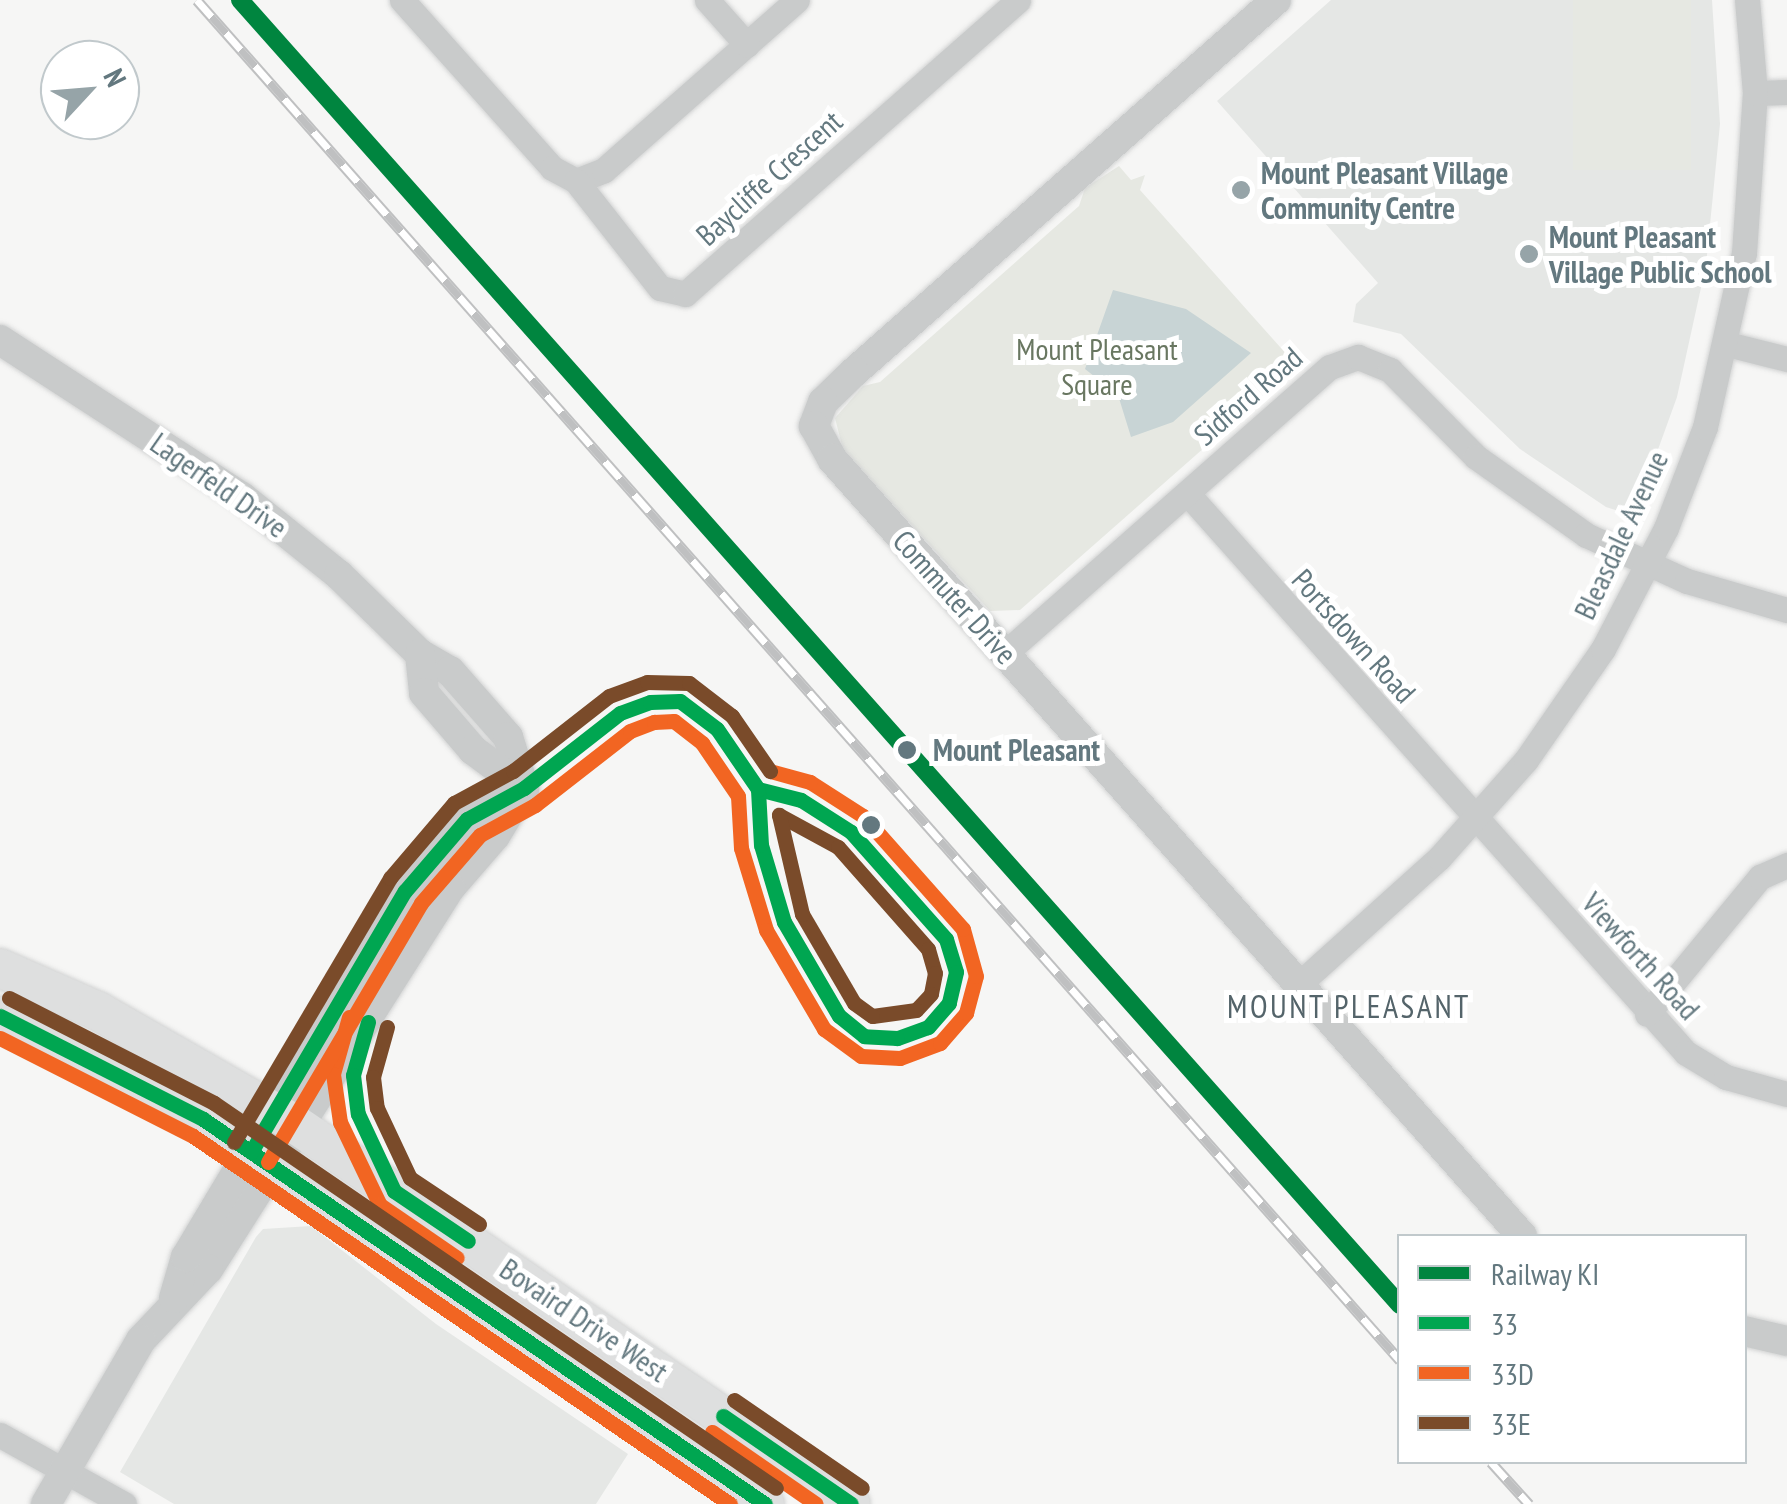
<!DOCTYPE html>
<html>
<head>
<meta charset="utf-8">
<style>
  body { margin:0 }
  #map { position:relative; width:1787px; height:1504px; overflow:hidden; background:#f6f6f5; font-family:"PT Sans Narrow",sans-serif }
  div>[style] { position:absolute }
  .built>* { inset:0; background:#e5e7e5 }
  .green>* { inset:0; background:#e6e8e2; transform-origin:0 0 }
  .water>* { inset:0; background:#c8d4d5 }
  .roads { filter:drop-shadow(0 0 2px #d2d3d3) drop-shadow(0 0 2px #d2d3d3) }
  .minor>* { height:25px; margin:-12.5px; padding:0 12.5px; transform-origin:12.5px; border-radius:12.5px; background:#c9cbcb }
  .tertiary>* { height:30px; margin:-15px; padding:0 15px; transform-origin:15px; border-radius:15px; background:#c9cbcb }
  .primary>* { height:38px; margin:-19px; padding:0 19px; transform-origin:19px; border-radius:19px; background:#dedfdf }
  .rail>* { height:11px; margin-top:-5.5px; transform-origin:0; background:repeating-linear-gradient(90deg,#fff 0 22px,#bfc0c1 0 44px); box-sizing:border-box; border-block:2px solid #bfc0c1 }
  .bus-1>* { height:15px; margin:-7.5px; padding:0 7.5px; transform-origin:7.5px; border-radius:7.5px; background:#00a651 }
  .bus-2>* { height:15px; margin:-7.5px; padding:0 7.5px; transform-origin:7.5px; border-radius:7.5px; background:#f26522 }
  .bus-3>* { height:15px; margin:-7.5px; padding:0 7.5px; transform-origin:7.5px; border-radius:7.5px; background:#7a4b2a }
  .rail-1>* { height:18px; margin:-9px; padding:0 9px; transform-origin:9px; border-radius:9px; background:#00853f }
  .dots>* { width:28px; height:28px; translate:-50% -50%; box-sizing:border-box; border:5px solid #fff; border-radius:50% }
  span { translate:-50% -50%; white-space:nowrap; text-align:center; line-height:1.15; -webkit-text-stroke:10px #fff; paint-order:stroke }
  .poi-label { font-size:30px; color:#63787f; font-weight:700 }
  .left { translate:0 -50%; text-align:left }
  .street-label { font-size:30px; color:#63787f }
  .park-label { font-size:30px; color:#697761 }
  .stop-label { font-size:30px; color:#63787f; font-weight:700 }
  .neighbourhood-label { font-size:32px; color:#54646a; letter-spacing:2.5px }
  .legend { position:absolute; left:1397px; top:1234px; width:350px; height:230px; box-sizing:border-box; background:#fff; border:2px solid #c1c9cc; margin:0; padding:12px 18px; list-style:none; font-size:30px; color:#63787f }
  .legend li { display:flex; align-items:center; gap:20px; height:50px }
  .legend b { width:50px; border:2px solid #c1c9cc }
  .north { position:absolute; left:40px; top:40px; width:100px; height:100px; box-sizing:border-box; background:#fff; border:2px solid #c1c9cc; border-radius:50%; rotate:64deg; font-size:28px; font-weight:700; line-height:40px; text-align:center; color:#63787f }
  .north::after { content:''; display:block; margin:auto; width:35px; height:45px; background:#96a4a8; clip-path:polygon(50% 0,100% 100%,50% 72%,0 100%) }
</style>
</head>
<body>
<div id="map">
  <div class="built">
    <div style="clip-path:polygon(1331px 0,1712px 0,1720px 124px,1706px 265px,1677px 397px,1634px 516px,1606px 507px,1520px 449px,1401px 334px,1353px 322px,1356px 304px,1378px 283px,1217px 101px)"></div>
    <div style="clip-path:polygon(311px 1226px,436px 1324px,628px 1454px,596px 1504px,174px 1504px,120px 1472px,256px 1237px,263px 1229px)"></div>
  </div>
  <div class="green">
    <div style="left:1573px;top:0;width:118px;height:170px"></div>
    <div style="clip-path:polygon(1119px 166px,1131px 180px,1145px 175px,1140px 190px,1297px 366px,1020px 610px,990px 611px,843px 450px,835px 418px,863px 386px,880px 382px,1079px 206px,1085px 188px)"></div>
  </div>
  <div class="water">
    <div style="clip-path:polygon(1113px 290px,1186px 309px,1251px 353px,1173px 422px,1131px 437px,1118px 395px,1085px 369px)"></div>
  </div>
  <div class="roads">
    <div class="minor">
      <div style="left:402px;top:0;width:225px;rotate:48.2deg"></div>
      <div style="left:552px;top:168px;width:27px;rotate:28deg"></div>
      <div style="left:576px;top:181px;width:30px;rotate:-21deg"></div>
      <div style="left:604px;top:170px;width:257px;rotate:-41.4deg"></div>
      <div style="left:707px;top:0;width:60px;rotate:48.4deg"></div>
      <div style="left:1755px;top:93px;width:32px;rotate:-2deg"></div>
      <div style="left:576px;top:181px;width:136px;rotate:51.9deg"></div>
      <div style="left:660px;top:288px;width:26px;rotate:13deg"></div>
      <div style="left:685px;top:294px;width:444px;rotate:-41.4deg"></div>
      <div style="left:1727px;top:344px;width:62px;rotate:14deg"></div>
      <div style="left:1187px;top:493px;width:750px;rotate:48.3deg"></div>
      <div style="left:1686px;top:1053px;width:47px;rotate:31deg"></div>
      <div style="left:1726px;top:1077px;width:63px;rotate:15.6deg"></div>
      <div style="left:1004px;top:654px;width:434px;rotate:-41.4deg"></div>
      <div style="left:1330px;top:367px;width:30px;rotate:-20deg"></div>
      <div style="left:1358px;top:357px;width:35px;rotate:22deg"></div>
      <div style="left:1390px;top:370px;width:122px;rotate:45.3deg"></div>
      <div style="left:1476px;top:457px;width:135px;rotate:35.3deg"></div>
      <div style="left:1586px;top:535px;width:111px;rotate:24.5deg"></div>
      <div style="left:1687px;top:581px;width:104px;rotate:16.2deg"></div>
      <div style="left:1299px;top:984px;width:188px;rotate:-42deg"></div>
      <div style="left:1439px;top:858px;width:131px;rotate:-48.4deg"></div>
      <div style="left:1526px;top:760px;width:135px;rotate:-55.3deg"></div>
      <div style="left:1603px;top:649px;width:136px;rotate:-62.5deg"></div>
      <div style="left:1666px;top:528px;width:108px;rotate:-68.9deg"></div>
      <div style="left:1705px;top:427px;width:178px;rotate:-77.4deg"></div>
      <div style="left:1744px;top:253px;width:160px;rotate:-86.1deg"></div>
      <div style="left:1755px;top:93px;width:93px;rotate:-94.9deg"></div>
      <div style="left:1647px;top:1014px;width:178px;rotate:-50.5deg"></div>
      <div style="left:1760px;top:877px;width:30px;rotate:-24deg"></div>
      <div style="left:0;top:1435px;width:142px;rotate:29.1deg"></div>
    </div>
    <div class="tertiary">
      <div style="left:1276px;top:0;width:563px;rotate:138.6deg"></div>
      <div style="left:854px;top:372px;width:43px;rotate:135.9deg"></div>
      <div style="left:823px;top:402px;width:26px;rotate:111deg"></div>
      <div style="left:814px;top:426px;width:38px;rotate:61deg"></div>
      <div style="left:832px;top:459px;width:1039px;rotate:48.39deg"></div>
      <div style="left:0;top:340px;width:288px;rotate:33deg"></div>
      <div style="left:242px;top:497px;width:124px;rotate:38.8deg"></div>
      <div style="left:339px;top:575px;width:113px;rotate:44.3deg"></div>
      <div style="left:420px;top:654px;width:34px;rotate:30deg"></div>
      <div style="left:450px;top:671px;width:88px;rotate:48.7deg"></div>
      <div style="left:508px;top:737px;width:53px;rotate:72.6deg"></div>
      <div style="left:524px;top:788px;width:56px;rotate:121.1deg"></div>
      <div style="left:495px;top:836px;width:69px;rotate:130.9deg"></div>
      <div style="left:450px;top:888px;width:451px;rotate:122.4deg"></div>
      <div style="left:208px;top:1269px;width:98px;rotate:133.3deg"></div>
      <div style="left:141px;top:1340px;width:190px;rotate:120.1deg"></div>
      <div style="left:420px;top:654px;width:39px;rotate:84deg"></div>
      <div style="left:424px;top:693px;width:75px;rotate:49.3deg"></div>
      <div style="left:473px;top:750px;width:64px;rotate:36.7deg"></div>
      <div style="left:174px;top:1298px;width:43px;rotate:-73.7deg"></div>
      <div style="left:186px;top:1257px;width:427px;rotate:-59.1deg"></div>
      <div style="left:405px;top:891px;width:95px;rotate:-49.3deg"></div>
      <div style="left:467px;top:819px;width:63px;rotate:-28.6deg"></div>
      <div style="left:1744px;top:1331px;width:44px;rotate:13.1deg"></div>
    </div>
    <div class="primary">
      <div style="left:0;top:968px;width:107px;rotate:23.7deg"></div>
      <div style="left:98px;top:1011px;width:227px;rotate:29.8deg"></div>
      <div style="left:295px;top:1124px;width:673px;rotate:34.35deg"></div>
      <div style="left:0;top:1016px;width:228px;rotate:26.9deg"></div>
      <div style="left:203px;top:1119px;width:681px;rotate:34.41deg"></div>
    </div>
  </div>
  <div class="rail">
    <div style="left:197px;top:0;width:1816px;rotate:48.51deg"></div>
    <div style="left:1491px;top:1462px;width:57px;rotate:47.9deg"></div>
  </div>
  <div class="bus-1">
    <div style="left:758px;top:789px;width:44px;rotate:14.3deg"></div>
    <div style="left:801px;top:800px;width:59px;rotate:32.6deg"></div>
    <div style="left:851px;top:832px;width:143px;rotate:48.4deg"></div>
    <div style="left:946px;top:939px;width:34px;rotate:73deg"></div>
    <div style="left:956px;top:972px;width:32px;rotate:103deg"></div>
    <div style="left:949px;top:1003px;width:32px;rotate:131deg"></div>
    <div style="left:928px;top:1027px;width:33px;rotate:160deg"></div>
    <div style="left:897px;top:1038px;width:33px;rotate:-177deg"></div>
    <div style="left:864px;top:1036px;width:32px;rotate:-141deg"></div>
    <div style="left:839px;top:1016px;width:109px;rotate:-120.3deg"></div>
    <div style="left:784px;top:922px;width:80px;rotate:-106.6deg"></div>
    <div style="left:761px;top:845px;width:56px;rotate:-93.1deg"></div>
    <div style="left:0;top:1016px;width:228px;rotate:26.9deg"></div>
    <div style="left:203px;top:1119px;width:681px;rotate:34.41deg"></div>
    <div style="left:368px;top:1022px;width:55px;rotate:105.8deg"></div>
    <div style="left:353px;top:1075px;width:39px;rotate:83deg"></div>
    <div style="left:358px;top:1114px;width:85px;rotate:64.9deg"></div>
    <div style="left:394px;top:1191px;width:89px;rotate:34deg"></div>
    <div style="left:251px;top:1152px;width:303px;rotate:-59.5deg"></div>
    <div style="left:405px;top:891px;width:95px;rotate:-49.3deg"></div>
    <div style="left:467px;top:819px;width:65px;rotate:-28.5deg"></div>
    <div style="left:524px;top:788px;width:122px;rotate:-38deg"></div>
    <div style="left:620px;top:713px;width:32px;rotate:-20deg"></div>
    <div style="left:650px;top:702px;width:30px;rotate:-2deg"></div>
    <div style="left:680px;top:701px;width:46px;rotate:37.1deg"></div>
    <div style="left:717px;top:729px;width:73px;rotate:55.7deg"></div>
    <div style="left:723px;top:1416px;width:155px;rotate:34.5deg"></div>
  </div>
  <div class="bus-2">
    <div style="left:349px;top:1017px;width:59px;rotate:105.7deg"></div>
    <div style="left:333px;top:1074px;width:49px;rotate:81.7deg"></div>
    <div style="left:340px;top:1122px;width:92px;rotate:64.3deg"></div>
    <div style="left:380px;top:1205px;width:93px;rotate:34.5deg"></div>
    <div style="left:0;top:1038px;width:216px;rotate:26.9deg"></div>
    <div style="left:193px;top:1136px;width:651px;rotate:34.42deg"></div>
    <div style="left:268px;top:1162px;width:301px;rotate:-59.4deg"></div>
    <div style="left:421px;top:903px;width:90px;rotate:-49.1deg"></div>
    <div style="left:480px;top:835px;width:63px;rotate:-28.6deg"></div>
    <div style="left:535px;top:805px;width:120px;rotate:-37.9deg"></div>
    <div style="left:630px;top:731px;width:26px;rotate:-21deg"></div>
    <div style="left:654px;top:722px;width:20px;rotate:-3deg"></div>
    <div style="left:674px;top:721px;width:36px;rotate:38deg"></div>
    <div style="left:702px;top:743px;width:64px;rotate:55.8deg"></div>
    <div style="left:738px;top:796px;width:52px;rotate:86.7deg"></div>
    <div style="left:741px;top:848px;width:86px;rotate:73deg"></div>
    <div style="left:766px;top:930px;width:115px;rotate:59.6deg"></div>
    <div style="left:824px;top:1029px;width:46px;rotate:36.1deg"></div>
    <div style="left:861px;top:1056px;width:39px;rotate:3deg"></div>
    <div style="left:900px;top:1058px;width:43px;rotate:-20.6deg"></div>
    <div style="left:940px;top:1043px;width:40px;rotate:-49deg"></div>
    <div style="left:966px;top:1013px;width:38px;rotate:-75deg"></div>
    <div style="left:976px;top:976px;width:49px;rotate:-105.5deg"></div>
    <div style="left:963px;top:929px;width:151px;rotate:-131.5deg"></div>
    <div style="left:863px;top:816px;width:63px;rotate:-147.3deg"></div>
    <div style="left:810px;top:782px;width:41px;rotate:-164.6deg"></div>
    <div style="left:712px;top:1432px;width:126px;rotate:34.7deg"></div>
  </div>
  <div class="bus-3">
    <div style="left:779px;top:815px;width:67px;rotate:28.5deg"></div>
    <div style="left:838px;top:847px;width:136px;rotate:48.6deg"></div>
    <div style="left:928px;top:949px;width:25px;rotate:74deg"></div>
    <div style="left:935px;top:973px;width:21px;rotate:101deg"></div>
    <div style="left:931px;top:994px;width:22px;rotate:133deg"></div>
    <div style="left:916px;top:1010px;width:44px;rotate:172.2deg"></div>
    <div style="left:872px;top:1016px;width:22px;rotate:-144deg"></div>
    <div style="left:854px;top:1003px;width:103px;rotate:-120.3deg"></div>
    <div style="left:802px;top:914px;width:102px;rotate:-103.1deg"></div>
    <div style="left:9px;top:998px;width:230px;rotate:27.1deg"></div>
    <div style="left:214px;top:1103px;width:681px;rotate:34.41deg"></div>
    <div style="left:387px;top:1027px;width:52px;rotate:105.6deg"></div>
    <div style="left:373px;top:1077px;width:31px;rotate:83deg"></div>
    <div style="left:377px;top:1108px;width:77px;rotate:64.8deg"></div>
    <div style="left:410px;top:1178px;width:83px;rotate:33.7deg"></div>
    <div style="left:234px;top:1142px;width:307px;rotate:-59.4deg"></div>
    <div style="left:390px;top:878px;width:99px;rotate:-49.5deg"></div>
    <div style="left:454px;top:803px;width:67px;rotate:-28.5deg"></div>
    <div style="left:513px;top:771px;width:122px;rotate:-38deg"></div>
    <div style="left:609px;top:696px;width:40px;rotate:-20.2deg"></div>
    <div style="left:647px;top:682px;width:42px;rotate:1.4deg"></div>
    <div style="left:689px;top:683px;width:54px;rotate:37.5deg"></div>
    <div style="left:732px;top:716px;width:67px;rotate:55.4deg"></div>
    <div style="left:734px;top:1400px;width:155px;rotate:34.5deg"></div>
  </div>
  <div class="rail-1">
    <div style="left:240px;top:0;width:1746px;rotate:48.37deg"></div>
  </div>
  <div class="dots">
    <div style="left:1241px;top:190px;background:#96a4a8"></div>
    <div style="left:1529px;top:254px;background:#96a4a8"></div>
    <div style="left:907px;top:750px;background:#63787f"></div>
    <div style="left:871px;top:825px;background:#63787f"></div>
  </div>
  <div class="poi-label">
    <span class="left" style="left:1261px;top:190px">Mount Pleasant Village<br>Community Centre</span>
    <span class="left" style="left:1549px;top:254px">Mount Pleasant<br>Village Public School</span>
  </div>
  <div class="street-label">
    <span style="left:769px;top:178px;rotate:-42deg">Baycliffe Crescent</span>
    <span style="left:1248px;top:396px;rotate:-41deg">Sidford Road</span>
    <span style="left:219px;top:485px;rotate:35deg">Lagerfeld Drive</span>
    <span style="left:1621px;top:535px;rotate:-65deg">Bleasdale Avenue</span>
    <span style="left:955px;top:597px;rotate:48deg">Commuter Drive</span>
    <span style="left:1354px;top:636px;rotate:48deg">Portsdown Road</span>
    <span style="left:1641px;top:956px;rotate:48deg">Viewforth Road</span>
    <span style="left:584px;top:1320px;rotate:34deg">Bovaird Drive West</span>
  </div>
  <div class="park-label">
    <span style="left:1097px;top:366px">Mount Pleasant<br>Square</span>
  </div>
  <div class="stop-label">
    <span class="left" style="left:933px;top:750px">Mount Pleasant</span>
  </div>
  <div class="neighbourhood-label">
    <span style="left:1349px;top:1006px">MOUNT PLEASANT</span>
  </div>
  <ul class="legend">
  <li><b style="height:12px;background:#00853f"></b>Railway KI</li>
  <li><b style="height:12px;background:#00a651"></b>33</li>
  <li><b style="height:12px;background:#f26522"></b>33D</li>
  <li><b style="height:12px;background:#7a4b2a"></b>33E</li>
  </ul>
  <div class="north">N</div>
</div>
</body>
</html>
